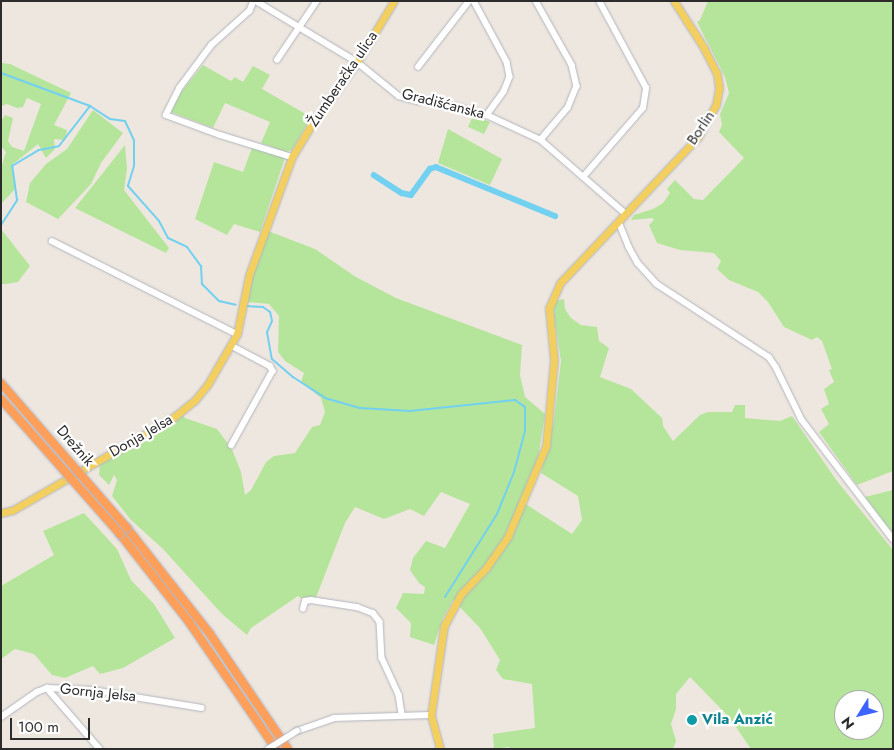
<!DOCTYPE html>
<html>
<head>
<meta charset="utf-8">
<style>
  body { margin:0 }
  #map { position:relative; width:894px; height:750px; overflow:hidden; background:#eee7df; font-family:Jost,sans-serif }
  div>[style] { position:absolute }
  .green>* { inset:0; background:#b5e59b }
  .stream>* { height:2px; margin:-1px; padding:0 1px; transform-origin:1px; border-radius:1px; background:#72d0f0 }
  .canal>* { height:5.5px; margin:-2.75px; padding:0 2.75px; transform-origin:2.75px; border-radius:2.75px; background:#72d0f0 }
  .roads { filter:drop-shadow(0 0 1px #b2b5c0) drop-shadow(0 0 1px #b2b5c0) }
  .minor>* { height:5.5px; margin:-2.75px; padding:0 2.75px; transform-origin:2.75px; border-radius:2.75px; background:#fff }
  .major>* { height:7px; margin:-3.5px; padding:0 3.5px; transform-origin:3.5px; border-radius:3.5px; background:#f2cf5f }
  .highway>* { height:8px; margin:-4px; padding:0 4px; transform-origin:4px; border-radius:4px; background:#ff9f59 }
  .bridges { filter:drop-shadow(0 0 1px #b2b5c0) drop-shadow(0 0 1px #b2b5c0) }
  .minor-bridge>* { height:5.5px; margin:-2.75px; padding:0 2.75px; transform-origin:2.75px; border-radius:2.75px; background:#fff }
  .highway-bridge>* { height:8px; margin:-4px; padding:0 4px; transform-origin:4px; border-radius:4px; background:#ff9f59 }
  .dots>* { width:14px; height:14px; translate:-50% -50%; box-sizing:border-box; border:2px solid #fff; border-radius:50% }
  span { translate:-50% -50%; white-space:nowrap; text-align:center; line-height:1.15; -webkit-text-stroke:4.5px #fff; paint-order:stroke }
  .street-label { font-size:15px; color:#2c2c2c }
  .culture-label { font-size:15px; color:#0d838f; font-weight:700 }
  .left { translate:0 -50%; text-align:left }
  .frame { position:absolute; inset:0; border:2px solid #2c2c2c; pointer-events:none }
  .north { position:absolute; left:834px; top:690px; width:50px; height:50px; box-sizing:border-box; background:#fff; border:1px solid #ababab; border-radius:50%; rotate:234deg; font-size:14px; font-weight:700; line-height:20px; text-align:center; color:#2c2c2c }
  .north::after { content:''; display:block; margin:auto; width:18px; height:22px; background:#3e63fc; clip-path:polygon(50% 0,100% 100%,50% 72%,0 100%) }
  .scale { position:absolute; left:10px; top:718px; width:80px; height:22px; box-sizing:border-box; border:2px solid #2c2c2c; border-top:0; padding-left:6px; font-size:15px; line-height:18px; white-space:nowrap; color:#2c2c2c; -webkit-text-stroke:4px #fff; paint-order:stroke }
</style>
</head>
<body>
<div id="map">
  <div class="green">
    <div style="clip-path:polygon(708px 1px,893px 1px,893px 471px,857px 485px,819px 432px,829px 424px,821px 409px,829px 404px,824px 389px,834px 382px,829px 370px,832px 369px,822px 341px,817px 337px,812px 340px,784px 327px,768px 302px,758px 292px,729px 280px,717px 269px,721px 261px,714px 253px,680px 250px,657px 243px,649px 225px,654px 220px,652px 218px,631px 220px,634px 215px,653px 209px,663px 203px,670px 193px,667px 189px,675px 180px,694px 199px,703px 200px,744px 158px,719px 132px,722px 125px,720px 114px,729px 93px,725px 77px,697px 22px,700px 20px)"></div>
    <div style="clip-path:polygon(1px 63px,10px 64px,71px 93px,54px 125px,67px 130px,65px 140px,54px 139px,55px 149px,46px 158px,38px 144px,12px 165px,16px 188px,1px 204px,1px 168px,6px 152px,1px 146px,1px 121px,5px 115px,13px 118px,8px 141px,12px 147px,24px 151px,41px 104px,27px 98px,23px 107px,17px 108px,7px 104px,1px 106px)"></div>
    <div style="clip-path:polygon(203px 65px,231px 81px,235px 77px,243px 82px,253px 66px,270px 75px,262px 89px,311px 117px,292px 150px,286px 152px,261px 143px,270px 122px,225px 103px,213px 128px,171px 112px,181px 92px)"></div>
    <div style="clip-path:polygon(93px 110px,123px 133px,101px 163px,91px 184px,58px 219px,26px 202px,30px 183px,46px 164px,67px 149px)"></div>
    <div style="clip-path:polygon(473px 116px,490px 122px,484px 134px,468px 127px)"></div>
    <div style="clip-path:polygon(448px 129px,502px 159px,490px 185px,438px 163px)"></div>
    <div style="clip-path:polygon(125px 145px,127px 169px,124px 190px,169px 248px,166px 253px,75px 208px)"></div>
    <div style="clip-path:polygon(252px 148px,285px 158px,260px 232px,234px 224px,227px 235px,195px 219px,214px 162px,243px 172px)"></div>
    <div style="clip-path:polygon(1px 229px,30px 266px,18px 282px,6px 284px,1px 284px)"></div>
    <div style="clip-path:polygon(evenodd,268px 231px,315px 249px,356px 277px,396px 298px,522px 345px,520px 375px,525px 397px,545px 414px,538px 459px,521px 501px,572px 534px,582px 520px,578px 496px,541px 473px,554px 420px,561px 361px,554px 316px,555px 301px,564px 299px,565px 309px,571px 318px,581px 325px,597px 327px,599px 341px,609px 348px,600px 377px,631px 389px,662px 418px,663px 426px,673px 441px,700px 415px,708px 412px,732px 412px,735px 405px,745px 405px,745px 418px,780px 421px,792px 416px,837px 481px,893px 550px,893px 749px,751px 749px,729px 717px,690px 677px,676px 694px,676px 709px,671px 724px,676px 741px,673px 749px,511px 749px,509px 747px,494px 749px,493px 734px,535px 728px,532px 684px,503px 679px,496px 670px,500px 660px,480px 628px,453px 600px,443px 618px,434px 645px,410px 637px,411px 623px,396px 608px,403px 593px,424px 594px,425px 587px,419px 583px,410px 570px,413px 558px,426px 541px,445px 548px,470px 504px,441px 492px,424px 516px,410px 509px,384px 519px,355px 507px,345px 523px,315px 600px,305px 601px,298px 596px,251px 628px,247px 635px,222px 614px,163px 549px,131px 520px,112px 496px,117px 480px,114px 475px,109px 485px,99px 475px,100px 462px,182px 414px,185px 418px,217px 429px,232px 449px,241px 472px,245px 495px,251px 490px,266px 462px,274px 456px,295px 453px,312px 427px,320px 425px,325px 412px,321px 398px,301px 382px,304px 373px,285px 361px,278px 352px,279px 316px,269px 304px,248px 302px,252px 273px,268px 231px,844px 700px,874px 700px,874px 730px,844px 730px,844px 700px)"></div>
    <div style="clip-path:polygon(893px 490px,893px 534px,865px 497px)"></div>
    <div style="clip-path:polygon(84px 513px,117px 549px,131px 580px,154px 604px,175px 638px,123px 668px,100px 674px,93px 666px,65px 678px,52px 675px,34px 654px,15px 649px,1px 659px,1px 586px,54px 555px,43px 531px)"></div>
  </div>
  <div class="stream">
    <div style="left:1px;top:73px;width:95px;rotate:20.3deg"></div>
    <div style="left:1px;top:225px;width:30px;rotate:-57deg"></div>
    <div style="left:17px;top:200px;width:34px;rotate:-98deg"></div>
    <div style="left:12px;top:166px;width:31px;rotate:-31deg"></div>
    <div style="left:39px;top:150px;width:20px;rotate:-11deg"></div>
    <div style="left:59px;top:146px;width:51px;rotate:-52.2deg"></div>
    <div style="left:90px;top:106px;width:24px;rotate:33deg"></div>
    <div style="left:110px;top:119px;width:15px;rotate:8deg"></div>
    <div style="left:125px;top:121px;width:21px;rotate:65deg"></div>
    <div style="left:134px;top:140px;width:26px;rotate:90deg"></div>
    <div style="left:134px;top:166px;width:21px;rotate:107deg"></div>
    <div style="left:128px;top:186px;width:47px;rotate:48.5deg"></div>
    <div style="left:159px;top:221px;width:19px;rotate:62deg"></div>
    <div style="left:168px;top:238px;width:21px;rotate:25deg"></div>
    <div style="left:187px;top:247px;width:24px;rotate:54deg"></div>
    <div style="left:201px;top:266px;width:18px;rotate:87deg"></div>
    <div style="left:202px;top:284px;width:24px;rotate:45deg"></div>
    <div style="left:219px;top:301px;width:17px;rotate:13deg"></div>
    <div style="left:247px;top:306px;width:16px;rotate:4deg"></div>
    <div style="left:263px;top:307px;width:9px;rotate:36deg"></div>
    <div style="left:270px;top:312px;width:9px;rotate:77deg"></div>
    <div style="left:272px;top:321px;width:12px;rotate:114deg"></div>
    <div style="left:267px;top:332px;width:27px;rotate:80deg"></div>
    <div style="left:272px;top:359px;width:28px;rotate:41deg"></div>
    <div style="left:293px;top:377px;width:38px;rotate:33deg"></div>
    <div style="left:325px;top:398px;width:36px;rotate:16deg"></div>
    <div style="left:360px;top:408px;width:50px;rotate:3.4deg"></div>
    <div style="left:410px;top:411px;width:106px;rotate:-6deg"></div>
    <div style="left:515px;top:400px;width:12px;rotate:35deg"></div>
    <div style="left:525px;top:407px;width:24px;rotate:90deg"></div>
    <div style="left:525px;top:431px;width:42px;rotate:105deg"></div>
    <div style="left:514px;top:472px;width:45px;rotate:112deg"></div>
    <div style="left:497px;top:514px;width:98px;rotate:122.1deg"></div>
  </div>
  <div class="canal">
    <div style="left:374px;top:175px;width:33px;rotate:33deg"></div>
    <div style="left:402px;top:193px;width:9px;rotate:13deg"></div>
    <div style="left:411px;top:195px;width:32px;rotate:-54deg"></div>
    <div style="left:430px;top:169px;width:6px;rotate:-18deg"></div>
    <div style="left:436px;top:167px;width:129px;rotate:22.4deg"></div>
  </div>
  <div class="roads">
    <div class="minor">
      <div style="left:254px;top:1px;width:11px;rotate:112deg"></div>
      <div style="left:250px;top:11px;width:51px;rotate:138.2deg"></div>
      <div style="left:212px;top:45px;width:54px;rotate:126.7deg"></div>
      <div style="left:180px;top:88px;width:30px;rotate:117deg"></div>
      <div style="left:166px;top:115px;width:58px;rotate:20.3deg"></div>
      <div style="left:220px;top:135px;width:75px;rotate:17deg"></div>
      <div style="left:256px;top:1px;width:118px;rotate:31.1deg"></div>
      <div style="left:357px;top:62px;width:54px;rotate:39deg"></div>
      <div style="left:399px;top:96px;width:20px;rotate:15deg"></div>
      <div style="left:418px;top:101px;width:17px"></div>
      <div style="left:435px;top:101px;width:54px;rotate:15.1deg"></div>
      <div style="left:487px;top:115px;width:60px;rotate:24.8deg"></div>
      <div style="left:541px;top:140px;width:113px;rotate:41deg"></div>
      <div style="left:474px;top:1px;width:69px;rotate:61.6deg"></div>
      <div style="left:507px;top:62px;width:15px;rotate:79deg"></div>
      <div style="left:510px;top:77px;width:16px;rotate:112deg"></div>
      <div style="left:504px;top:92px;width:29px;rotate:126deg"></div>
      <div style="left:536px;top:1px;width:73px;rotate:60.6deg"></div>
      <div style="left:572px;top:65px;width:22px;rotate:77deg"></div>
      <div style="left:577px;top:86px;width:24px;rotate:112deg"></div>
      <div style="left:568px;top:108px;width:42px;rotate:130.2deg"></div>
      <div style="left:277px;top:60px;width:71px;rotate:-55.9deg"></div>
      <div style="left:418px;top:67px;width:83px;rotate:-52.3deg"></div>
      <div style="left:583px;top:177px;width:91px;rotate:-49deg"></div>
      <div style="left:643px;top:108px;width:20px;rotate:-81deg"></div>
      <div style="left:646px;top:88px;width:99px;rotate:-118.4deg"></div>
      <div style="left:619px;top:222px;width:27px;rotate:68deg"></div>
      <div style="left:629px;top:247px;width:18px;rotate:61deg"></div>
      <div style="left:638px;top:263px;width:28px;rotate:48deg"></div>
      <div style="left:657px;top:284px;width:134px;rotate:33.1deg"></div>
      <div style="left:769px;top:357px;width:12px;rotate:55deg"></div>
      <div style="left:776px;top:367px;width:59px;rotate:63.9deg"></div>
      <div style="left:802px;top:420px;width:150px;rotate:52.6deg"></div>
      <div style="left:52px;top:241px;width:207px;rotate:26.7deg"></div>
      <div style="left:232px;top:346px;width:43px;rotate:27.8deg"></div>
      <div style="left:270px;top:366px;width:6px;rotate:59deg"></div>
      <div style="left:273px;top:371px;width:85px;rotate:119deg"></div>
      <div style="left:303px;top:609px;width:8px;rotate:-76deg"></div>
      <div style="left:305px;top:601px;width:6px;rotate:-9deg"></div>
      <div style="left:311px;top:600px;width:47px;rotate:8.7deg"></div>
      <div style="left:357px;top:607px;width:17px;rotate:21deg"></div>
      <div style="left:373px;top:613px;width:11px;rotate:52deg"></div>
      <div style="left:380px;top:622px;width:36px;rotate:87deg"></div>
      <div style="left:382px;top:658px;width:41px;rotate:65.3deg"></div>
      <div style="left:399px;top:695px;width:20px;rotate:81deg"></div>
      <div style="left:47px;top:688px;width:81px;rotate:49deg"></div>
      <div style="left:1px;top:717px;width:44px;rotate:-34.8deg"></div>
      <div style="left:37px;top:692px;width:11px;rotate:-22deg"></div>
      <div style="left:47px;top:688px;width:45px;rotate:2.5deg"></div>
      <div style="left:92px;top:690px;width:111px;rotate:9.3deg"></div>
      <div style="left:297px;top:731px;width:39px;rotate:-19deg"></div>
      <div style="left:334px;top:718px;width:97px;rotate:-1.8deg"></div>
    </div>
    <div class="major">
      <div style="left:1px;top:513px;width:12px;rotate:-14deg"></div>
      <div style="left:13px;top:510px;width:186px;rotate:-30deg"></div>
      <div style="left:174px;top:417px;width:27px;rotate:-39deg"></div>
      <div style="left:195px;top:400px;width:21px;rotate:-51deg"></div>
      <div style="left:208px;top:384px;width:58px;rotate:-59.9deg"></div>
      <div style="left:237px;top:334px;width:60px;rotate:-78.5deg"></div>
      <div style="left:249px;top:275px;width:126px;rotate:-70deg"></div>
      <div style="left:292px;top:157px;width:41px;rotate:-59deg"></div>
      <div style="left:313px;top:122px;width:74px;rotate:-53.7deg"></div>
      <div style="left:357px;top:62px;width:71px;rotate:-58.8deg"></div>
      <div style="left:440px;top:749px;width:35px;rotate:-105deg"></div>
      <div style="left:431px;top:715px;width:90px;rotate:-81.7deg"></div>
      <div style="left:444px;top:626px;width:36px;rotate:-62deg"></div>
      <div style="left:461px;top:594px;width:36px;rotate:-46deg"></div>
      <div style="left:486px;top:568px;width:39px;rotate:-55deg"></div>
      <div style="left:508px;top:536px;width:98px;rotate:-67.1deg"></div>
      <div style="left:546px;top:446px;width:86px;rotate:-84.7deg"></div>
      <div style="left:554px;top:360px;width:52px;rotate:-95.5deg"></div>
      <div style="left:549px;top:308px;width:27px;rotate:-66deg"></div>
      <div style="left:560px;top:283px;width:201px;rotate:-46.6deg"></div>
      <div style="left:698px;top:137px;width:37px;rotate:-61deg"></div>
      <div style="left:716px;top:105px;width:17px;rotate:-80deg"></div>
      <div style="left:719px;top:88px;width:14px;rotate:-98deg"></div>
      <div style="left:717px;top:74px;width:29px;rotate:-117deg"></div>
      <div style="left:704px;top:48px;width:56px;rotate:-122.6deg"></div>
    </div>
    <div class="highway">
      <div style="left:127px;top:528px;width:135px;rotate:51.9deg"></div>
      <div style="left:210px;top:634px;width:139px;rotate:55.9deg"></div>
      <div style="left:120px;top:534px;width:112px;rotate:51.9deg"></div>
      <div style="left:189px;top:622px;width:154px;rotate:55.6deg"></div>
    </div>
  </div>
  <div class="bridges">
    <div class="minor-bridge">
      <div style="left:268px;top:749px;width:34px;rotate:-32deg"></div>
    </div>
    <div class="highway-bridge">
      <div style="left:1px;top:383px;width:192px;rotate:49deg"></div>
      <div style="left:1px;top:399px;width:180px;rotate:48.6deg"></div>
    </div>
  </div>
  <div class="dots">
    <div style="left:692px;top:720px;background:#0f9aa8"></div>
  </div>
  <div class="street-label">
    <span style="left:343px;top:79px;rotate:-56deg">Žumberačka ulica</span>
    <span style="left:443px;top:104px;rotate:14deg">Gradišćanska</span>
    <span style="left:701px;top:128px;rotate:-56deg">Borlin</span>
    <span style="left:141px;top:436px;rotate:-30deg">Donja Jelsa</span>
    <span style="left:75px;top:446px;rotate:49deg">Drežnik</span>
    <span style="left:98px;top:693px;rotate:6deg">Gornja Jelsa</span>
  </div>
  <div class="culture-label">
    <span class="left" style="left:702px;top:720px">Vila Anzić</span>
  </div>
  <div class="frame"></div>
  <div class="north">N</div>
  <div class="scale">100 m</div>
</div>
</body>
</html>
